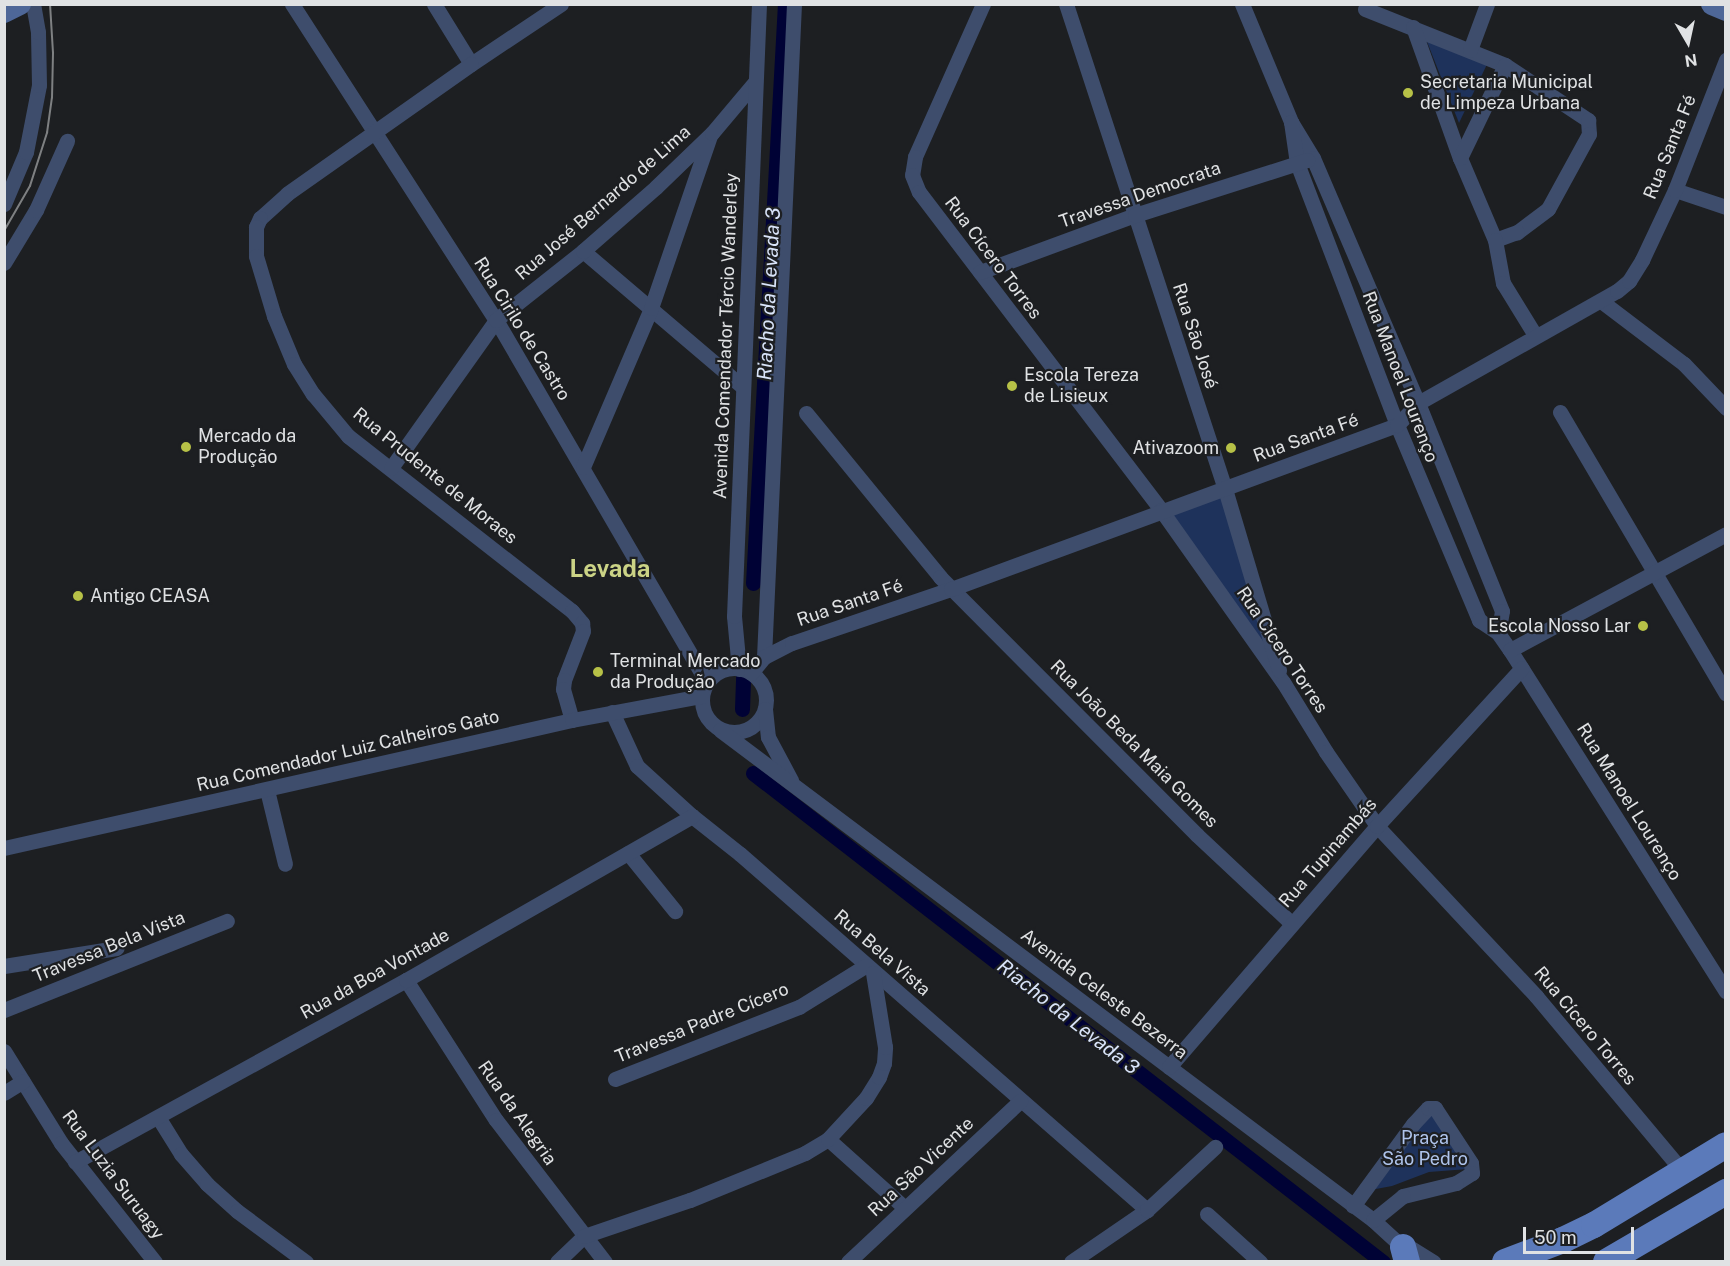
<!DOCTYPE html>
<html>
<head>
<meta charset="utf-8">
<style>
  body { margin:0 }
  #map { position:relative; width:1730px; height:1266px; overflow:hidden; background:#1d1f22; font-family:"Public Sans",sans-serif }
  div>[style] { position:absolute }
  .green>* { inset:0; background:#1e325b }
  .canal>* { height:15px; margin:-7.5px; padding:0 7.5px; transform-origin:7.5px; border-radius:7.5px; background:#000235 }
  .street>* { height:15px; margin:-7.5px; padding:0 7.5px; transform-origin:7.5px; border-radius:7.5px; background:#3e4d6c }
  .street>.ring { margin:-7.5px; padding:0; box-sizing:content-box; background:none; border:15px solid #3e4d6c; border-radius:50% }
  .secondary>* { height:22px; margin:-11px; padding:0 11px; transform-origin:11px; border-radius:11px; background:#4e6798 }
  .primary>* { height:26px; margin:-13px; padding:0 13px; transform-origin:13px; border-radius:13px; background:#5b7aba }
  .tram>* { height:1.5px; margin:-0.75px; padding:0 0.75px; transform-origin:0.75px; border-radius:0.75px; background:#7e8082 }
  .dots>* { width:16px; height:16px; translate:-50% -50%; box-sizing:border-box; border:3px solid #1d1f22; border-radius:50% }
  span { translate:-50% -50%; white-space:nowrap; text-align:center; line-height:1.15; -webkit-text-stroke:4.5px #1d1f22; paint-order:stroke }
  .poi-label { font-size:18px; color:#e0e2e4 }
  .left { translate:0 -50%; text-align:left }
  .right { translate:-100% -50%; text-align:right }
  .street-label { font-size:18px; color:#e0e2e4 }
  .park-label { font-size:18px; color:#afc4ec }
  .water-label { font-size:20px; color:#d9e4f9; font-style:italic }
  .district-label { font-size:24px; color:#cbd386; font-weight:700 }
  .frame { position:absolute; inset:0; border:6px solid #e0e2e4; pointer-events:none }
  .north { position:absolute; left:1658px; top:12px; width:60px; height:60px; -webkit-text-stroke:4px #1d1f22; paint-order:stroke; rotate:171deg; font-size:16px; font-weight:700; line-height:24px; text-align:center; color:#e0e2e4 }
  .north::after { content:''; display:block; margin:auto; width:21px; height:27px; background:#e0e2e4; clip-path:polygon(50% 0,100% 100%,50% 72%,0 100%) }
  .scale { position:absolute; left:1523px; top:1227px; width:111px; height:27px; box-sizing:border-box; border:3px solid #e0e2e4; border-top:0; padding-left:8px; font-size:18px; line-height:21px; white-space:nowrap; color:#e0e2e4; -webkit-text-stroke:4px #1d1f22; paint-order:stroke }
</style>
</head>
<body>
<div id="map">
  <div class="green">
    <div style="clip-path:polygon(1422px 29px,1490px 58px,1459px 123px)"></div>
    <div style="clip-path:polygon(1222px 496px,1268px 650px,1170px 516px)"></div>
    <div style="clip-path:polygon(1428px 1105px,1468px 1169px,1429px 1172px,1392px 1186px,1365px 1191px)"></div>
  </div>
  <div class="canal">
    <div style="left:753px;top:583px;width:580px;rotate:-86.84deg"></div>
    <div style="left:742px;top:709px;width:33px;rotate:-88deg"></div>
    <div style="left:753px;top:773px;width:798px;rotate:37.82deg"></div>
  </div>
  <div class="street">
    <div style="left:292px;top:4px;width:376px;rotate:57.2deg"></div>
    <div style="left:496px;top:320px;width:419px;rotate:59.8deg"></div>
    <div style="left:434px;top:4px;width:70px;rotate:58.3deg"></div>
    <div style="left:561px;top:4px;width:108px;rotate:146.3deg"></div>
    <div style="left:471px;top:64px;width:225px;rotate:144.8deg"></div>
    <div style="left:287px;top:194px;width:36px;rotate:138deg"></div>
    <div style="left:260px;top:218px;width:10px;rotate:114deg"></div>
    <div style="left:256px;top:227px;width:29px;rotate:90deg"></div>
    <div style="left:256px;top:256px;width:63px;rotate:73.3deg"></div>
    <div style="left:274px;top:316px;width:52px;rotate:67.4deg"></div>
    <div style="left:294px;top:364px;width:36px;rotate:58deg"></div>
    <div style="left:313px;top:394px;width:55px;rotate:50.2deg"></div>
    <div style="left:348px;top:436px;width:284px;rotate:38deg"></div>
    <div style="left:572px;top:611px;width:16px;rotate:50deg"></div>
    <div style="left:582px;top:623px;width:8px;rotate:83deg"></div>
    <div style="left:583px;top:631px;width:53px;rotate:111.2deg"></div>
    <div style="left:564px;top:680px;width:9px;rotate:96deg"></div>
    <div style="left:563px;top:689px;width:32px;rotate:74deg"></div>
    <div style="left:983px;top:4px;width:167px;rotate:114deg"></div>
    <div style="left:915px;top:157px;width:18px;rotate:99deg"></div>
    <div style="left:912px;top:175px;width:18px;rotate:68deg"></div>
    <div style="left:919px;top:192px;width:400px;rotate:52.7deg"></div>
    <div style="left:1161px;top:510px;width:211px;rotate:54.7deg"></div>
    <div style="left:1283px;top:682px;width:82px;rotate:58.4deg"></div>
    <div style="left:1326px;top:752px;width:90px;rotate:55.4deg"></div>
    <div style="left:1377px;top:826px;width:233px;rotate:46.9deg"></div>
    <div style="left:1536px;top:996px;width:229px;rotate:50.1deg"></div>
    <div style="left:1066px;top:4px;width:510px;rotate:71.85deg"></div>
    <div style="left:1225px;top:489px;width:189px;rotate:73.4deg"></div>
    <div style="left:1242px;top:4px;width:128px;rotate:67.4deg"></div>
    <div style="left:1291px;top:122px;width:42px;rotate:58.6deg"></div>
    <div style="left:1313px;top:158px;width:267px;rotate:66.8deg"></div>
    <div style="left:1418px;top:403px;width:224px;rotate:68deg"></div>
    <div style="left:1502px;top:611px;width:22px;rotate:100deg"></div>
    <div style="left:1365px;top:9px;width:151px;rotate:21.8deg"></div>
    <div style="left:1505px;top:65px;width:100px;rotate:33.5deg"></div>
    <div style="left:1588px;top:120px;width:14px;rotate:86deg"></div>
    <div style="left:1589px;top:134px;width:85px;rotate:118.7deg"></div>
    <div style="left:1548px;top:209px;width:39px;rotate:143deg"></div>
    <div style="left:1517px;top:232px;width:23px;rotate:160deg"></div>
    <div style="left:1413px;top:27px;width:139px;rotate:70.3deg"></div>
    <div style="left:1460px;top:158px;width:89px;rotate:66.9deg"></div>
    <div style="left:1495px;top:240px;width:44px;rotate:79.5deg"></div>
    <div style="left:1503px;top:283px;width:61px;rotate:58.4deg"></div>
    <div style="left:1470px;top:50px;width:49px;rotate:-69.7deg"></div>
    <div style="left:1291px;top:122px;width:41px;rotate:81.7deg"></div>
    <div style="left:1297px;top:163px;width:280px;rotate:69.1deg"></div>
    <div style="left:1397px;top:425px;width:212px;rotate:67.2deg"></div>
    <div style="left:1479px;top:620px;width:23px;rotate:34deg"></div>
    <div style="left:1498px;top:633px;width:21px;rotate:55deg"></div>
    <div style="left:1510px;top:650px;width:404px;rotate:57.7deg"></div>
    <div style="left:1460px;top:158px;width:103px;rotate:-64.2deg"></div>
    <div style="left:1675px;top:190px;width:54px;rotate:18.4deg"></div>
    <div style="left:4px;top:204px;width:56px;rotate:-67.1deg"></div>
    <div style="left:26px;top:152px;width:68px;rotate:-79deg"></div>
    <div style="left:39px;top:85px;width:53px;rotate:-91.1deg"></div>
    <div style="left:38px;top:32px;width:28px;rotate:-100deg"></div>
    <div style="left:583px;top:251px;width:210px;rotate:40.4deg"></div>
    <div style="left:4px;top:263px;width:62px;rotate:-58.9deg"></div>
    <div style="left:36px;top:210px;width:76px;rotate:-65.8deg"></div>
    <div style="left:980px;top:272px;width:165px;rotate:-20.2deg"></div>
    <div style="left:1135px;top:215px;width:181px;rotate:-17.7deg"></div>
    <div style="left:1601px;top:301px;width:104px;rotate:37.2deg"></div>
    <div style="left:1684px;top:364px;width:61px;rotate:46.3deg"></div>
    <div style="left:1560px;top:412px;width:327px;rotate:59.5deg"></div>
    <div style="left:806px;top:413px;width:212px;rotate:50.7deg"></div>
    <div style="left:940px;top:577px;width:364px;rotate:45.1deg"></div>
    <div style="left:1197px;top:835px;width:130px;rotate:43.1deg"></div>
    <div style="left:583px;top:467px;width:173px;rotate:-66.8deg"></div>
    <div style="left:651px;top:308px;width:182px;rotate:-71.1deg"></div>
    <div style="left:391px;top:468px;width:181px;rotate:-54.6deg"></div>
    <div style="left:496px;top:320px;width:111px;rotate:-38.4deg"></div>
    <div style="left:583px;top:251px;width:97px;rotate:-41.2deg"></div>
    <div style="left:656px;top:187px;width:78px;rotate:-44deg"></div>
    <div style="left:712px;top:133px;width:67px;rotate:-49.9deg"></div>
    <div style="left:1510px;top:650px;width:245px;rotate:-28.2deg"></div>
    <div style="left:764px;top:657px;width:654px;rotate:-87.37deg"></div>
    <div class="ring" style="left:702px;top:668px;width:49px;height:49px"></div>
    <div style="left:739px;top:669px;width:53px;rotate:-95.4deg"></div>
    <div style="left:734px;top:616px;width:613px;rotate:-87.66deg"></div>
    <div style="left:751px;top:673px;width:21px;rotate:-51deg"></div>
    <div style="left:764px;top:657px;width:31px;rotate:-27deg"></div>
    <div style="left:792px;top:643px;width:168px;rotate:-18.8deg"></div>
    <div style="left:951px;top:589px;width:475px;rotate:-20.2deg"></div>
    <div style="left:1397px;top:425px;width:30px;rotate:-46deg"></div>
    <div style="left:1418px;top:403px;width:228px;rotate:-29.4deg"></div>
    <div style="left:1617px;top:291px;width:16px;rotate:-40deg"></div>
    <div style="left:1629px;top:281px;width:25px;rotate:-58deg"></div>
    <div style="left:1642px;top:260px;width:77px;rotate:-64.8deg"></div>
    <div style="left:1675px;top:190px;width:140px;rotate:-68.6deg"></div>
    <div style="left:765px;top:709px;width:28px;rotate:84deg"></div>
    <div style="left:768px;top:737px;width:49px;rotate:61.9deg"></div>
    <div style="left:612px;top:712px;width:60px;rotate:65.2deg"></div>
    <div style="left:637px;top:766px;width:74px;rotate:42.3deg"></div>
    <div style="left:692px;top:816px;width:61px;rotate:38.4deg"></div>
    <div style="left:740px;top:854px;width:541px;rotate:41.18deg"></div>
    <div style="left:720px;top:730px;width:816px;rotate:36.88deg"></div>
    <div style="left:1373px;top:1220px;width:47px;rotate:42.4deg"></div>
    <div style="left:267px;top:790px;width:76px;rotate:76.3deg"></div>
    <div style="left:4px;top:848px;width:582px;rotate:-12.7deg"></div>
    <div style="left:572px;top:720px;width:132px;rotate:-10.5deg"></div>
    <div style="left:628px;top:853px;width:75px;rotate:51deg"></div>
    <div style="left:4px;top:966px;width:114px;rotate:-9.1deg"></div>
    <div style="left:406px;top:980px;width:166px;rotate:57.3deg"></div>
    <div style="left:496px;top:1120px;width:179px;rotate:52.5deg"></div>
    <div style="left:4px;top:1010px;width:240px;rotate:-21.8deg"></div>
    <div style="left:4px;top:1051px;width:108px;rotate:58.2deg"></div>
    <div style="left:61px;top:1143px;width:152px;rotate:51.7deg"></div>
    <div style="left:1169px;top:1067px;width:318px;rotate:-49.2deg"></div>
    <div style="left:1377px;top:826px;width:214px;rotate:-47.5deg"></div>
    <div style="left:615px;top:1079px;width:198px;rotate:-21.4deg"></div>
    <div style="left:799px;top:1007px;width:78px;rotate:-31.8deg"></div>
    <div style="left:4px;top:1093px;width:22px;rotate:-32deg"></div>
    <div style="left:158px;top:1117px;width:44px;rotate:58.1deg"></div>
    <div style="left:181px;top:1154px;width:40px;rotate:49deg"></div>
    <div style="left:207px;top:1184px;width:40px;rotate:42deg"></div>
    <div style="left:237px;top:1211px;width:86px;rotate:36.5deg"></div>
    <div style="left:828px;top:1139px;width:103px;rotate:41.9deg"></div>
    <div style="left:75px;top:1162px;width:378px;rotate:-28.8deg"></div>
    <div style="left:406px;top:980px;width:330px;rotate:-29.8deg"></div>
    <div style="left:1353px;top:1206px;width:102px;rotate:-53.8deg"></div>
    <div style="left:1413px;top:1124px;width:22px;rotate:-47deg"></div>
    <div style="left:1428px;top:1108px;width:7px"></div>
    <div style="left:1435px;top:1108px;width:66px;rotate:56.8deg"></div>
    <div style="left:1471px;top:1163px;width:10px;rotate:84deg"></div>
    <div style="left:1472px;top:1173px;width:19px;rotate:148deg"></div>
    <div style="left:1456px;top:1183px;width:55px;rotate:166.2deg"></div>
    <div style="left:1403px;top:1196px;width:38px;rotate:141deg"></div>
    <div style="left:1207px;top:1214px;width:72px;rotate:42.2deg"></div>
    <div style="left:1403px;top:1243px;width:36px;rotate:32deg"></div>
    <div style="left:557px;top:1262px;width:37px;rotate:-44deg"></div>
    <div style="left:584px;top:1236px;width:112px;rotate:-18.8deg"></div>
    <div style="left:690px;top:1200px;width:124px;rotate:-22.2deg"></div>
    <div style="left:805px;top:1153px;width:27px;rotate:-31deg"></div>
    <div style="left:828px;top:1139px;width:56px;rotate:-47.2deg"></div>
    <div style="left:866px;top:1098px;width:25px;rotate:-58deg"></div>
    <div style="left:879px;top:1077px;width:15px;rotate:-70deg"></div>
    <div style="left:884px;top:1063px;width:16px;rotate:-86deg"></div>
    <div style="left:885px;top:1047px;width:75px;rotate:-99.2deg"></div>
    <div style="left:848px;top:1262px;width:236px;rotate:-43.1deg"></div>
    <div style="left:1071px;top:1262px;width:92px;rotate:-34.4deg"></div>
    <div style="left:1147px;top:1210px;width:93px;rotate:-42.8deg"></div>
  </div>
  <div class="secondary">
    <div style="left:1712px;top:4px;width:15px;rotate:23deg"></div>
    <div style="left:4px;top:12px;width:18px;rotate:-27deg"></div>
  </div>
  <div class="primary">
    <div style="left:1403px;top:1247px;width:16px;rotate:75deg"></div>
    <div style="left:1505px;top:1262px;width:62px;rotate:-20.8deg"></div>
    <div style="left:1563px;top:1240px;width:34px;rotate:-26deg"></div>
    <div style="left:1594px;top:1225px;width:154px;rotate:-31.2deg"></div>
    <div style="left:1606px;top:1262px;width:139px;rotate:-30.3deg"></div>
  </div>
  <div class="tram">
    <div style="left:4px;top:231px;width:52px;rotate:-60deg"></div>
    <div style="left:30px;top:186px;width:56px;rotate:-72.2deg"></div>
    <div style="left:47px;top:133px;width:35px;rotate:-82deg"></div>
    <div style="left:52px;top:98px;width:45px;rotate:-88.7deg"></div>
    <div style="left:53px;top:53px;width:49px;rotate:-93.5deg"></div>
  </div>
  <div class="dots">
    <div style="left:1408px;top:93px;background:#b7c147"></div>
    <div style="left:1012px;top:386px;background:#b7c147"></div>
    <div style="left:186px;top:447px;background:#b7c147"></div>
    <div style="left:1231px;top:448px;background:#b7c147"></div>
    <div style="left:78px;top:596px;background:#b7c147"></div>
    <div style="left:1643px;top:626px;background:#b7c147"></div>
    <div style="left:598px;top:672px;background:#b7c147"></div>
  </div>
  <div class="poi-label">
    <span class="left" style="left:1420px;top:93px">Secretaria Municipal<br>de Limpeza Urbana</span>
    <span class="left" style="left:1024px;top:386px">Escola Tereza<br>de Lisieux</span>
    <span class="left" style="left:198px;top:447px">Mercado da<br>Produção</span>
    <span class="right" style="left:1219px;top:448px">Ativazoom</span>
    <span class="left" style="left:90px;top:596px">Antigo CEASA</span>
    <span class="right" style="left:1631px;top:626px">Escola Nosso Lar</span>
    <span class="left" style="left:610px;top:672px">Terminal Mercado<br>da Produção</span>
  </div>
  <div class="street-label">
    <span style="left:1670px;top:147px;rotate:-68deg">Rua Santa Fé</span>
    <span style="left:1140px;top:195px;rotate:-19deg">Travessa Democrata</span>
    <span style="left:603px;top:203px;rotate:-41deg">Rua José Bernardo de Lima</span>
    <span style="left:993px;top:258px;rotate:53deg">Rua Cícero Torres</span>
    <span style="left:522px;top:329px;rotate:58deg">Rua Cirilo de Castro</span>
    <span style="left:726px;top:336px;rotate:-88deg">Avenida Comendador Tércio Wanderley</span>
    <span style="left:1195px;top:336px;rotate:72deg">Rua São José</span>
    <span style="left:1400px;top:377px;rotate:69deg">Rua Manoel Lourenço</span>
    <span style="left:1306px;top:438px;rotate:-20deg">Rua Santa Fé</span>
    <span style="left:435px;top:476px;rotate:39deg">Rua Prudente de Moraes</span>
    <span style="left:850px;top:603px;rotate:-19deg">Rua Santa Fé</span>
    <span style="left:1282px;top:650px;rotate:56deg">Rua Cícero Torres</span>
    <span style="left:1134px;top:744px;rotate:45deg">Rua João Beda Maia Gomes</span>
    <span style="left:348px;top:751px;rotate:-13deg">Rua Comendador Luiz Calheiros Gato</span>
    <span style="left:1629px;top:802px;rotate:58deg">Rua Manoel Lourenço</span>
    <span style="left:1328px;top:853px;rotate:-49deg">Rua Tupinambás</span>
    <span style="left:109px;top:947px;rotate:-22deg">Travessa Bela Vista</span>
    <span style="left:882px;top:953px;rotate:41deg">Rua Bela Vista</span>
    <span style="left:375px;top:974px;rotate:-29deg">Rua da Boa Vontade</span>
    <span style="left:1104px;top:994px;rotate:37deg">Avenida Celeste Bezerra</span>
    <span style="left:702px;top:1023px;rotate:-22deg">Travessa Padre Cícero</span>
    <span style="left:1585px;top:1026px;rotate:50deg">Rua Cícero Torres</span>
    <span style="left:517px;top:1113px;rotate:55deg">Rua da Alegria</span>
    <span style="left:921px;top:1167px;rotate:-43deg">Rua São Vicente</span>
    <span style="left:113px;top:1175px;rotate:53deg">Rua Luzia Suruagy</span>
  </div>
  <div class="park-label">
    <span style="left:1425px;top:1149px">Praça<br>São Pedro</span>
  </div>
  <div class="water-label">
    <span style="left:769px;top:294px;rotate:-87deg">Riacho da Levada 3</span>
    <span style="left:1068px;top:1017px;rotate:38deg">Riacho da Levada 3</span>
  </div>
  <div class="district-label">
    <span style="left:610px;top:569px">Levada</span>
  </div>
  <div class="frame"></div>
  <div class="north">N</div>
  <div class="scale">50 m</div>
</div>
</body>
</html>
